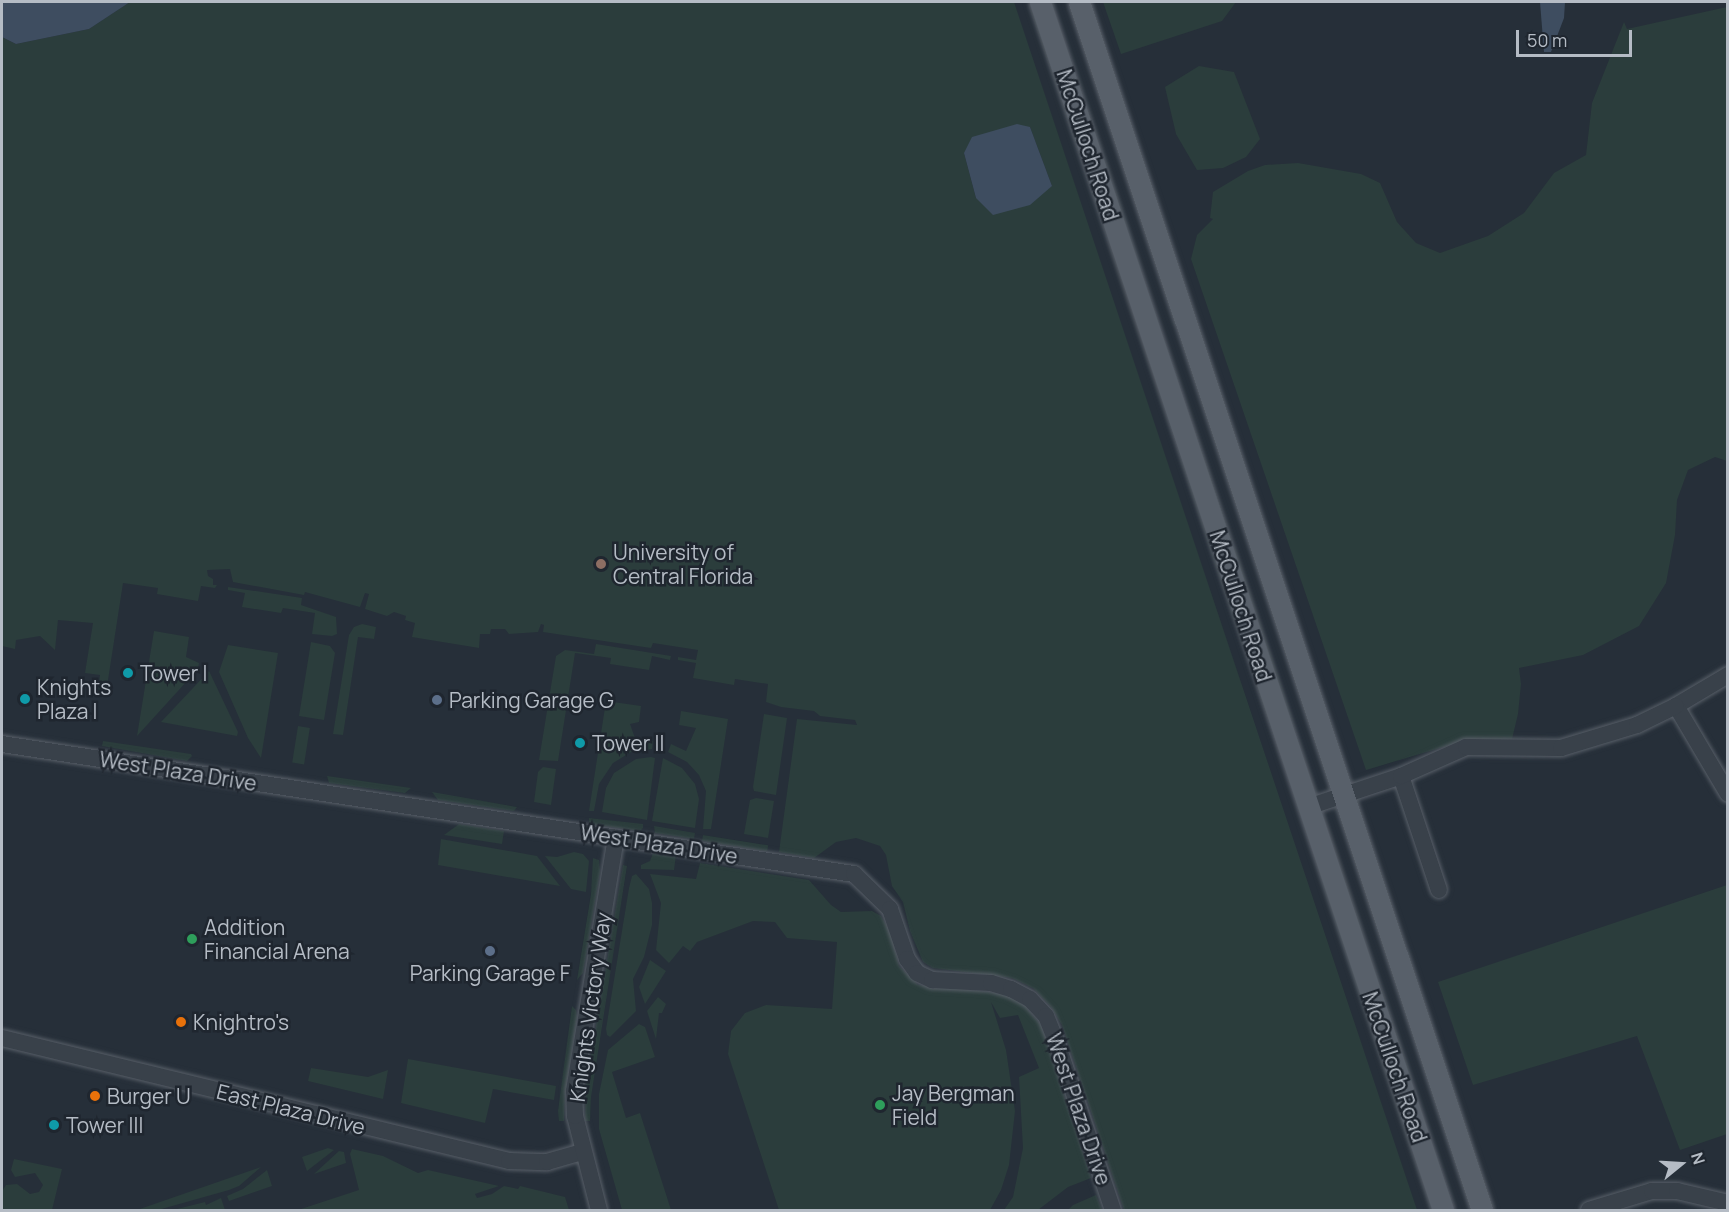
<!DOCTYPE html>
<html>
<head>
<meta charset="utf-8">
<style>
  body { margin:0 }
  #map { position:relative; width:1729px; height:1212px; overflow:hidden; background:#262f39; font-family:Manrope,sans-serif }
  div>[style] { position:absolute }
  .green>* { inset:0; background:#2b3d3c; transform-origin:0 0 }
  .water>* { inset:0; background:#3e4d60 }
  .roads { filter:drop-shadow(0 0 2px #585f68) drop-shadow(0 0 2px #585f68) }
  .minor>* { height:16px; margin:-8px; padding:0 8px; transform-origin:8px; border-radius:8px; background:#39414a }
  .major>* { height:21px; margin:-10.5px; padding:0 10.5px; transform-origin:10.5px; border-radius:10.5px; background:#58606a }
  .dots>* { width:16px; height:16px; translate:-50% -50%; box-sizing:border-box; border:3px solid #1f262f; border-radius:50% }
  span { translate:-50% -50%; white-space:nowrap; text-align:center; line-height:1.15; -webkit-text-stroke:5px #1f262f; paint-order:stroke }
  .street-label { font-size:21px; color:#b5bcc5 }
  .poi-label { font-size:21px; color:#b5bcc5 }
  .left { translate:0 -50%; text-align:left }
  .frame { position:absolute; inset:0; border:3px solid #b5bcc5; pointer-events:none }
  .north { position:absolute; left:1651px; top:1134px; width:60px; height:60px; -webkit-text-stroke:4px #1f262f; paint-order:stroke; rotate:72deg; font-size:16px; font-weight:700; line-height:24px; text-align:center; color:#b5bcc5 }
  .north::after { content:''; display:block; margin:auto; width:21px; height:27px; background:#b5bcc5; clip-path:polygon(50% 0,100% 100%,50% 72%,0 100%) }
  .scale { position:absolute; left:1516px; top:30px; width:116px; height:27px; box-sizing:border-box; border:3px solid #b5bcc5; border-top:0; padding-left:8px; font-size:18px; line-height:21px; white-space:nowrap; color:#b5bcc5; -webkit-text-stroke:4px #1f262f; paint-order:stroke }
</style>
</head>
<body>
<div id="map">
  <div class="green">
    <div style="clip-path:polygon(evenodd,130px 2px,1014px 2px,1417px 1210px,1124px 1210px,1062px 1025px,1051px 1007px,1033px 988px,1012px 978px,933px 968px,923px 962px,910px 931px,903px 902px,892px 886px,886px 855px,880px 846px,856px 838px,836px 842px,814px 858px,779px 852px,797px 719px,857px 725px,855px 720px,820px 716px,814px 711px,781px 707px,766px 702px,768px 684px,735px 679px,734px 685px,693px 678px,696px 663px,678px 660px,678px 657px,696px 660px,698px 650px,653px 643px,651px 648px,543px 632px,544px 625px,541px 624px,538px 632px,509px 634px,505px 629px,491px 629px,490px 634px,480px 634px,479px 648px,412px 637px,415px 623px,405px 620px,406px 616px,394px 612px,387px 616px,365px 609px,369px 594px,365px 593px,360px 607px,305px 592px,304px 595px,233px 582px,230px 569px,207px 570px,208px 576px,213px 579px,213px 585px,217px 585px,215px 588px,201px 586px,198px 601px,157px 594px,158px 588px,123px 583px,106px 693px,98px 691px,100px 675px,85px 673px,93px 623px,58px 620px,55px 650px,40px 636px,16px 640px,15px 649px,2px 646px,2px 37px,16px 44px,89px 29px,130px 2px,1030px 127px,1052px 186px,976px 198px,964px 153px,1030px 127px)"></div>
    <div style="clip-path:polygon(1103px 2px,1236px 2px,1222px 21px,1121px 54px)"></div>
    <div style="clip-path:polygon(1727px 7px,1727px 461px,1715px 457px,1688px 470px,1677px 500px,1675px 535px,1666px 583px,1639px 626px,1583px 655px,1519px 668px,1521px 684px,1518px 714px,1512px 739px,1450px 745px,1366px 770px,1191px 259px,1197px 235px,1213px 219px,1210px 218px,1213px 192px,1248px 171px,1265px 165px,1298px 163px,1361px 174px,1380px 183px,1397px 222px,1416px 243px,1440px 253px,1488px 236px,1524px 213px,1554px 173px,1586px 155px,1592px 103px,1624px 22px,1627px 29px)"></div>
    <div style="clip-path:polygon(1199px 66px,1234px 72px,1260px 139px,1246px 157px,1223px 168px,1197px 170px,1176px 134px,1165px 87px)"></div>
    <div style="clip-path:polygon(228px 587px,302px 598px,301px 605px,336px 617px,337px 634px,332px 636px,312px 634px,315px 613px,283px 608px,281px 613px,242px 607px,245px 593px,228px 590px)"></div>
    <div style="clip-path:polygon(362px 624px,376px 627px,374px 639px,358px 637px,343px 735px,333px 734px,349px 635px,354px 627px)"></div>
    <div style="clip-path:polygon(154px 631px,189px 637px,186px 657px,199px 663px,198px 669px,137px 736px)"></div>
    <div style="clip-path:polygon(311px 642px,330px 646px,335px 653px,324px 720px,299px 716px)"></div>
    <div style="clip-path:polygon(596px 644px,671px 656px,670px 660px,652px 656px,649px 670px,610px 664px,611px 658px,575px 653px,558px 761px,539px 760px,556px 656px,565px 650px,594px 654px)"></div>
    <div style="clip-path:polygon(228px 645px,278px 653px,261px 758px,248px 738px,219px 672px)"></div>
    <div style="clip-path:polygon(209px 671px,238px 732px,237px 736px,161px 722px)"></div>
    <div style="clip-path:polygon(606px 701px,641px 706px,639px 722px,630px 724px,636px 741px,653px 741px,652px 749px,631px 752px,613px 763px,599px 784px,594px 811px,589px 811px)"></div>
    <div style="clip-path:polygon(681px 711px,728px 719px,711px 829px,703px 829px,706px 791px,699px 775px,687px 762px,668px 752px,671px 744px,686px 751px,696px 728px,679px 725px)"></div>
    <div style="clip-path:polygon(764px 714px,787px 718px,776px 795px,754px 791px,753px 787px)"></div>
    <div style="left:298px;top:726px;width:12px;height:37px;rotate:9deg"></div>
    <div style="clip-path:polygon(103px 741px,191px 754px,192px 756px,187px 761px,102px 746px)"></div>
    <div style="clip-path:polygon(651px 757px,655px 758px,647px 820px,602px 812px,606px 788px,614px 773px,636px 759px)"></div>
    <div style="clip-path:polygon(663px 758px,682px 768px,695px 784px,699px 799px,695px 828px,652px 821px)"></div>
    <div style="clip-path:polygon(543px 767px,556px 769px,551px 805px,534px 802px,538px 772px)"></div>
    <div style="clip-path:polygon(327px 776px,411px 788px,405px 793px,329px 783px)"></div>
    <div style="clip-path:polygon(432px 792px,517px 807px,514px 811px,438px 800px)"></div>
    <div style="clip-path:polygon(756px 798px,774px 801px,768px 838px,744px 834px,750px 800px)"></div>
    <div style="clip-path:polygon(589px 818px,643px 824px,643px 828px,640px 831px,589px 824px)"></div>
    <div style="clip-path:polygon(459px 824px,504px 831px,502px 844px,444px 835px)"></div>
    <div style="clip-path:polygon(654px 826px,695px 833px,694px 839px,655px 833px)"></div>
    <div style="left:703px;top:835px;width:66px;height:6px;rotate:9deg"></div>
    <div style="clip-path:polygon(441px 839px,537px 856px,560px 886px,438px 865px)"></div>
    <div style="clip-path:polygon(574px 852px,583px 854px,589px 861px,586px 892px,571px 889px,545px 856px,557px 857px)"></div>
    <div style="clip-path:polygon(653px 853px,676px 855px,674px 870px,641px 869px,641px 865px,650px 861px)"></div>
    <div style="clip-path:polygon(593px 858px,599px 860px,600px 872px,583px 973px,577px 980px,591px 894px)"></div>
    <div style="clip-path:polygon(700px 863px,809px 880px,831px 905px,841px 912px,872px 911px,881px 916px,890px 932px,899px 966px,918px 985px,989px 992px,1005px 995px,1023px 1004px,1041px 1025px,1091px 1178px,1068px 1187px,1038px 1210px,1004px 1210px,1013px 1197px,1023px 1148px,1019px 1077px,1039px 1068px,1018px 1015px,1000px 1018px,991px 1002px,1006px 1050px,1015px 1111px,1009px 1165px,1001px 1190px,990px 1210px,779px 1210px,728px 1054px,731px 1031px,745px 1013px,766px 1005px,832px 1009px,837px 942px,787px 938px,775px 922px,753px 921px,697px 942px,690px 951px,683px 946px,669px 963px,656px 950px,661px 903px,650px 874px,696px 879px)"></div>
    <div style="clip-path:polygon(623px 865px,627px 866px,591px 1097px,590px 1121px,585px 1121px,586px 1086px)"></div>
    <div style="clip-path:polygon(636px 874px,649px 889px,652px 903px,652px 925px,644px 957px,633px 979px,636px 1011px,610px 1037px,607px 1035px,606px 1029px,629px 888px,632px 876px)"></div>
    <div style="clip-path:polygon(1727px 885px,1727px 1134px,1680px 1150px,1637px 1036px,1473px 1085px,1438px 982px)"></div>
    <div style="clip-path:polygon(650px 960px,666px 971px,645px 1004px,639px 987px)"></div>
    <div style="clip-path:polygon(658px 997px,666px 1004px,662px 1013px,659px 1013px,656px 1039px,647px 1011px)"></div>
    <div style="clip-path:polygon(572px 1006px,576px 1010px,577px 1017px,565px 1093px,564px 1121px,559px 1121px,558px 1111px)"></div>
    <div style="clip-path:polygon(639px 1024px,645px 1027px,655px 1057px,612px 1072px,626px 1118px,640px 1113px,671px 1210px,622px 1210px,599px 1129px,599px 1094px,608px 1050px)"></div>
    <div style="clip-path:polygon(408px 1059px,556px 1086px,554px 1100px,493px 1089px,485px 1123px,401px 1103px)"></div>
    <div style="clip-path:polygon(311px 1068px,368px 1077px,388px 1070px,383px 1099px,308px 1081px)"></div>
    <div style="clip-path:polygon(328px 1148px,334px 1150px,307px 1171px,302px 1157px)"></div>
    <div style="clip-path:polygon(352px 1149px,383px 1156px,418px 1173px,428px 1170px,499px 1186px,475px 1194px,477px 1198px,492px 1194px,504px 1186px,518px 1189px,520px 1186px,565px 1197px,569px 1210px,298px 1210px,359px 1190px,350px 1154px)"></div>
    <div style="clip-path:polygon(339px 1151px,344px 1152px,346px 1163px,314px 1174px)"></div>
    <div style="clip-path:polygon(14px 1159px,62px 1169px,52px 1210px,2px 1210px,2px 1191px,6px 1185px,17px 1184px,30px 1194px,39px 1192px,43px 1185px,35px 1173px,15px 1177px,11px 1170px)"></div>
    <div style="clip-path:polygon(261px 1167px,239px 1186px,229px 1190px,158px 1210px,137px 1210px)"></div>
    <div style="clip-path:polygon(267px 1170px,272px 1186px,229px 1201px,227px 1196px,243px 1189px)"></div>
    <div style="clip-path:polygon(1096px 1195px,1102px 1210px,1068px 1210px,1073px 1205px)"></div>
    <div style="clip-path:polygon(221px 1198px,225px 1210px,173px 1210px,205px 1202px,206px 1205px)"></div>
  </div>
  <div class="water">
    <div style="clip-path:polygon(2px 2px,130px 2px,89px 29px,16px 44px,2px 37px)"></div>
    <div style="clip-path:polygon(1540px 2px,1565px 2px,1564px 18px,1551px 52px,1544px 52px)"></div>
    <div style="clip-path:polygon(1017px 124px,1030px 127px,1052px 186px,1030px 205px,993px 215px,976px 198px,964px 153px,972px 137px)"></div>
  </div>
  <div class="roads">
    <div class="minor">
      <div style="left:1728px;top:675px;width:61px;rotate:149.2deg"></div>
      <div style="left:1676px;top:706px;width:102px;rotate:59.4deg"></div>
      <div style="left:2px;top:744px;width:862px;rotate:8.68deg"></div>
      <div style="left:854px;top:874px;width:50px;rotate:44.2deg"></div>
      <div style="left:890px;top:909px;width:53px;rotate:71.2deg"></div>
      <div style="left:907px;top:959px;width:17px;rotate:54deg"></div>
      <div style="left:917px;top:973px;width:17px;rotate:25deg"></div>
      <div style="left:932px;top:980px;width:59px;rotate:2.9deg"></div>
      <div style="left:991px;top:983px;width:21px;rotate:17deg"></div>
      <div style="left:1011px;top:989px;width:21px;rotate:28deg"></div>
      <div style="left:1030px;top:999px;width:23px;rotate:47deg"></div>
      <div style="left:1046px;top:1016px;width:29px;rotate:68deg"></div>
      <div style="left:1057px;top:1043px;width:176px;rotate:71.5deg"></div>
      <div style="left:1401px;top:776px;width:120px;rotate:71.6deg"></div>
      <div style="left:1308px;top:807px;width:98px;rotate:-18.4deg"></div>
      <div style="left:1401px;top:776px;width:71px;rotate:-24deg"></div>
      <div style="left:1466px;top:747px;width:95px;rotate:0.6deg"></div>
      <div style="left:1561px;top:748px;width:79px;rotate:-16.8deg"></div>
      <div style="left:1637px;top:725px;width:43px;rotate:-26deg"></div>
      <div style="left:2px;top:1038px;width:522px;rotate:13.64deg"></div>
      <div style="left:509px;top:1161px;width:38px;rotate:2deg"></div>
      <div style="left:547px;top:1162px;width:36px;rotate:-16deg"></div>
      <div style="left:599px;top:1210px;width:97px;rotate:-104.3deg"></div>
      <div style="left:575px;top:1116px;width:25px;rotate:-92deg"></div>
      <div style="left:574px;top:1091px;width:257px;rotate:-80.6deg"></div>
      <div style="left:1589px;top:1210px;width:66px;rotate:-16.8deg"></div>
      <div style="left:1652px;top:1191px;width:25px"></div>
      <div style="left:1677px;top:1191px;width:52px;rotate:13.2deg"></div>
    </div>
    <div class="major">
      <div style="left:1040px;top:2px;width:1273px;rotate:71.55deg"></div>
      <div style="left:1079px;top:2px;width:1273px;rotate:71.55deg"></div>
    </div>
  </div>
  <div class="dots">
    <div style="left:601px;top:564px;background:#8d6e63"></div>
    <div style="left:128px;top:673px;background:#0f9aa8"></div>
    <div style="left:25px;top:699px;background:#0f9aa8"></div>
    <div style="left:437px;top:700px;background:#5c6f8a"></div>
    <div style="left:580px;top:743px;background:#0f9aa8"></div>
    <div style="left:192px;top:939px;background:#2e9e5b"></div>
    <div style="left:490px;top:951px;background:#5c6f8a"></div>
    <div style="left:181px;top:1022px;background:#e8710a"></div>
    <div style="left:95px;top:1096px;background:#e8710a"></div>
    <div style="left:880px;top:1105px;background:#2e9e5b"></div>
    <div style="left:54px;top:1125px;background:#0f9aa8"></div>
  </div>
  <div class="street-label">
    <span style="left:1088px;top:145px;rotate:72deg">McCulloch Road</span>
    <span style="left:1241px;top:606px;rotate:72deg">McCulloch Road</span>
    <span style="left:178px;top:771px;rotate:9deg">West Plaza Drive</span>
    <span style="left:659px;top:844px;rotate:9deg">West Plaza Drive</span>
    <span style="left:590px;top:1007px;rotate:-82deg">Knights Victory Way</span>
    <span style="left:1395px;top:1067px;rotate:71deg">McCulloch Road</span>
    <span style="left:291px;top:1109px;rotate:14deg">East Plaza Drive</span>
    <span style="left:1079px;top:1109px;rotate:71deg">West Plaza Drive</span>
  </div>
  <div class="poi-label">
    <span class="left" style="left:613px;top:564px">University of<br>Central Florida</span>
    <span class="left" style="left:140px;top:673px">Tower I</span>
    <span class="left" style="left:37px;top:699px">Knights<br>Plaza I</span>
    <span class="left" style="left:449px;top:700px">Parking Garage G</span>
    <span class="left" style="left:592px;top:743px">Tower II</span>
    <span class="left" style="left:204px;top:939px">Addition<br>Financial Arena</span>
    <span style="left:490px;top:973px">Parking Garage F</span>
    <span class="left" style="left:193px;top:1022px">Knightro's</span>
    <span class="left" style="left:892px;top:1105px">Jay Bergman<br>Field</span>
    <span class="left" style="left:107px;top:1096px">Burger U</span>
    <span class="left" style="left:66px;top:1125px">Tower III</span>
  </div>
  <div class="frame"></div>
  <div class="north">N</div>
  <div class="scale">50 m</div>
</div>
</body>
</html>
